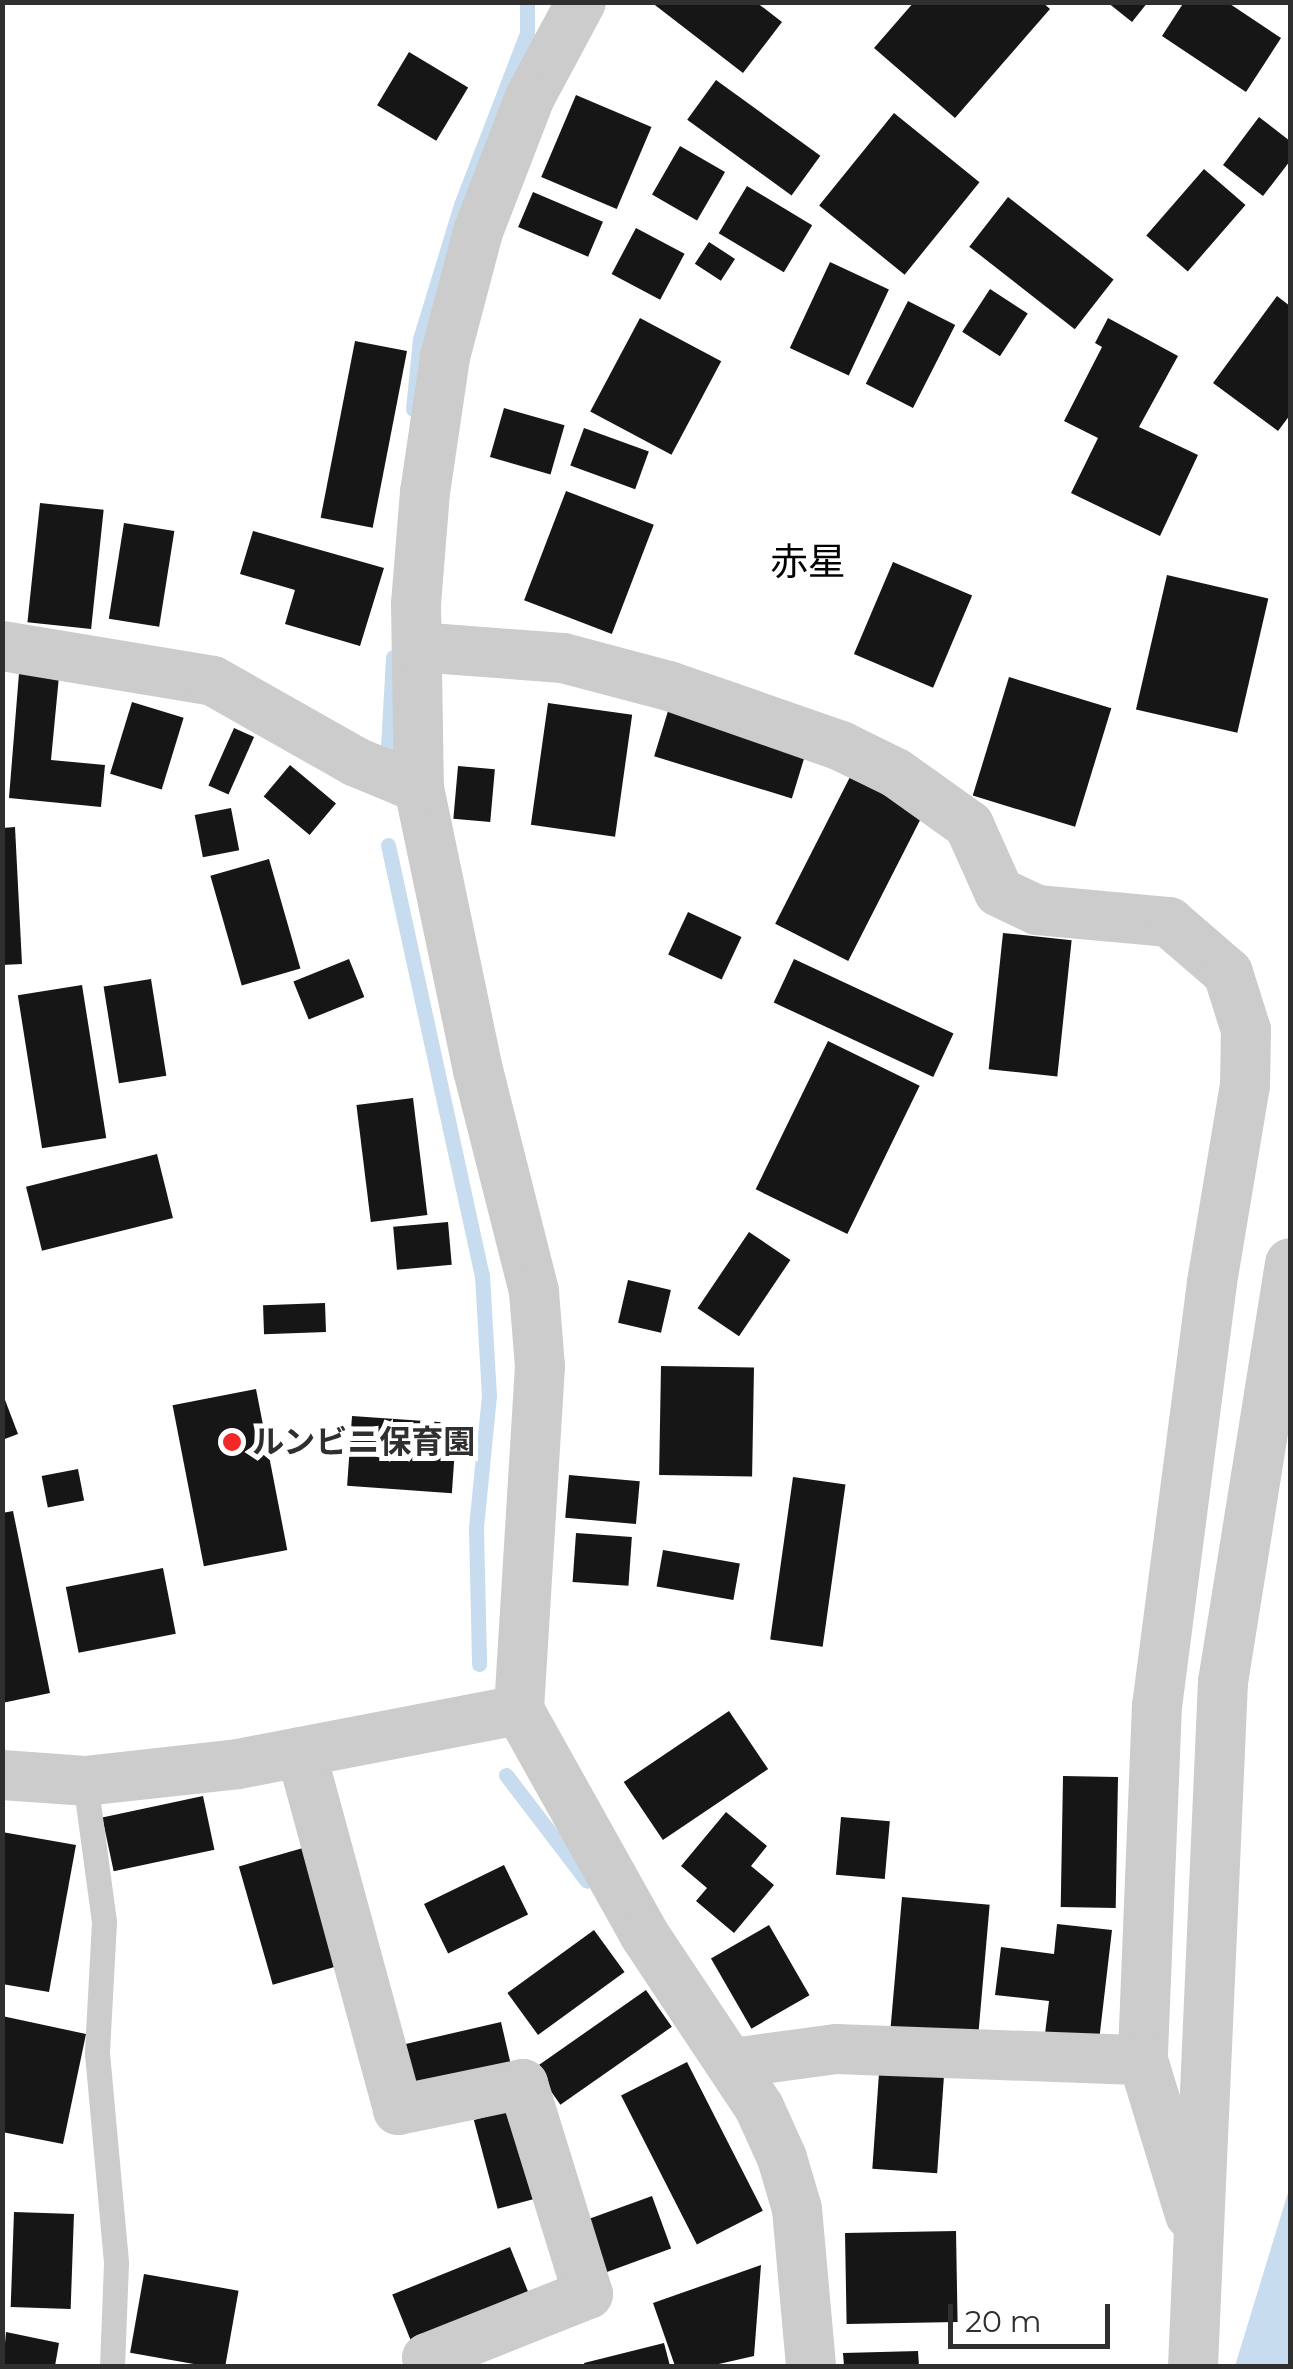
<!DOCTYPE html>
<html>
<head>
<meta charset="utf-8">
<style>
  body { margin:0 }
  #map { position:relative; width:1293px; height:2369px; overflow:hidden; background:#fff; font-family:Montserrat,"Noto Sans JP",sans-serif }
  div>[style] { position:absolute }
  .water>* { inset:0; background:#c7dcee }
  .stream>* { height:15px; margin:-7.5px; padding:0 7.5px; transform-origin:7.5px; border-radius:7.5px; background:#c7dcee }
  .building>* { inset:0; background:#161616; transform-origin:0 0 }
  .lane>* { height:25px; margin:-12.5px; padding:0 12.5px; transform-origin:12.5px; border-radius:12.5px; background:#ccc }
  .street>* { height:50px; margin:-25px; padding:0 25px; transform-origin:25px; border-radius:25px; background:#ccc }
  .dots>* { width:28px; height:28px; translate:-50% -50%; box-sizing:border-box; border:5px solid #fff; border-radius:50% }
  span { translate:-50% -50%; white-space:nowrap; text-align:center; line-height:1.15; -webkit-text-stroke:10px #fff; paint-order:stroke }
  .poi-label { font-size:32px; color:#2f2f2f; font-weight:700 }
  .left { translate:0 -50%; text-align:left }
  .quarter-label { font-size:38px; color:#000 }
  .frame { position:absolute; inset:0; border:5px solid #2f2f2f; pointer-events:none }
  .scale { position:absolute; left:948px; top:2304px; width:162px; height:45px; box-sizing:border-box; border:5px solid #2f2f2f; border-top:0; padding-left:12px; font-size:30px; line-height:35px; white-space:nowrap; color:#2f2f2f; -webkit-text-stroke:8px #fff; paint-order:stroke }
</style>
</head>
<body>
<div id="map">
  <div class="water">
    <div style="clip-path:polygon(1290px 2186px,1290px 2366px,1235px 2366px)"></div>
  </div>
  <div class="stream">
    <div style="left:413px;top:409px;width:70px;rotate:-84.3deg"></div>
    <div style="left:420px;top:339px;width:140px;rotate:-73deg"></div>
    <div style="left:461px;top:205px;width:184px;rotate:-69deg"></div>
    <div style="left:527px;top:33px;width:31px;rotate:-90deg"></div>
    <div style="left:388px;top:747px;width:90px;rotate:-86.8deg"></div>
    <div style="left:388px;top:845px;width:440px;rotate:77.7deg"></div>
    <div style="left:482px;top:1275px;width:120px;rotate:86.7deg"></div>
    <div style="left:489px;top:1395px;width:134px;rotate:95.6deg"></div>
    <div style="left:476px;top:1528px;width:136px;rotate:88.7deg"></div>
    <div style="left:506px;top:1775px;width:133px;rotate:52.6deg"></div>
  </div>
  <div class="building">
    <div style="clip-path:polygon(651px 2px,756px 2px,782px 22px,743px 73px)"></div>
    <div style="clip-path:polygon(914px 2px,1042px 2px,1050px 9px,955px 118px,874px 48px)"></div>
    <div style="clip-path:polygon(1107px 2px,1148px 2px,1132px 22px)"></div>
    <div style="clip-path:polygon(1184px 2px,1227px 2px,1281px 38px,1246px 92px,1162px 36px)"></div>
    <div style="left:409px;top:52px;width:69px;height:62px;rotate:31deg"></div>
    <div style="left:716px;top:80px;width:129px;height:49px;rotate:36deg"></div>
    <div style="left:576px;top:95px;width:82px;height:89px;rotate:23deg"></div>
    <div style="left:894px;top:113px;width:110px;height:119px;rotate:39deg"></div>
    <div style="clip-path:polygon(1259px 117px,1290px 141px,1290px 161px,1263px 196px,1223px 165px)"></div>
    <div style="left:680px;top:146px;width:52px;height:56px;rotate:30deg"></div>
    <div style="left:1204px;top:169px;width:55px;height:88px;rotate:41deg"></div>
    <div style="left:747px;top:186px;width:76px;height:55px;rotate:31deg"></div>
    <div style="left:533px;top:192px;width:76px;height:38px;rotate:23deg"></div>
    <div style="left:1008px;top:197px;width:134px;height:63px;rotate:38deg"></div>
    <div style="left:636px;top:228px;width:55px;height:52px;rotate:28deg"></div>
    <div style="left:709px;top:242px;width:31px;height:26px;rotate:33deg"></div>
    <div style="left:830px;top:262px;width:65px;height:95px;rotate:25deg"></div>
    <div style="left:990px;top:289px;width:45px;height:51px;rotate:33deg"></div>
    <div style="clip-path:polygon(1277px 296px,1290px 306px,1290px 415px,1278px 431px,1213px 383px)"></div>
    <div style="left:908px;top:301px;width:53px;height:93px;rotate:27deg"></div>
    <div style="left:640px;top:318px;width:92px;height:106px;rotate:28deg"></div>
    <div style="clip-path:polygon(1108px 318px,1178px 356px,1139px 427px,1198px 455px,1160px 536px,1071px 493px,1098px 438px,1064px 421px,1102px 347px,1095px 343px)"></div>
    <div style="left:355px;top:341px;width:53px;height:180px;rotate:11deg"></div>
    <div style="left:504px;top:408px;width:63px;height:51px;rotate:16deg"></div>
    <div style="left:584px;top:428px;width:69px;height:40px;rotate:20deg"></div>
    <div style="left:566px;top:491px;width:94px;height:117px;rotate:21deg"></div>
    <div style="left:40px;top:503px;width:64px;height:120px;rotate:6deg"></div>
    <div style="left:124px;top:523px;width:51px;height:97px;rotate:9deg"></div>
    <div style="clip-path:polygon(253px 531px,384px 568px,360px 646px,285px 624px,295px 590px,240px 574px)"></div>
    <div style="left:893px;top:562px;width:86px;height:100px;rotate:23deg"></div>
    <div style="left:1167px;top:575px;width:104px;height:138px;rotate:13deg"></div>
    <div style="clip-path:polygon(19px 673px,59px 676px,51px 760px,105px 765px,101px 807px,9px 798px)"></div>
    <div style="left:1009px;top:677px;width:107px;height:124px;rotate:17deg"></div>
    <div style="left:672px;top:698px;width:144px;height:61px;rotate:17deg"></div>
    <div style="left:132px;top:702px;width:54px;height:75px;rotate:17deg"></div>
    <div style="left:548px;top:703px;width:85px;height:123px;rotate:8deg"></div>
    <div style="left:234px;top:728px;width:22px;height:63px;rotate:24deg"></div>
    <div style="left:290px;top:765px;width:60px;height:41px;rotate:40deg"></div>
    <div style="left:458px;top:766px;width:37px;height:53px;rotate:5deg"></div>
    <div style="left:851px;top:775px;width:82px;height:167px;rotate:27deg"></div>
    <div style="left:231px;top:808px;width:43px;height:37px;rotate:79deg"></div>
    <div style="clip-path:polygon(15px 827px,22px 964px,2px 965px,2px 828px)"></div>
    <div style="left:269px;top:859px;width:114px;height:61px;rotate:74deg"></div>
    <div style="left:688px;top:912px;width:59px;height:47px;rotate:25deg"></div>
    <div style="left:1003px;top:933px;width:69px;height:137px;rotate:6deg"></div>
    <div style="left:349px;top:959px;width:41px;height:60px;rotate:68deg"></div>
    <div style="left:794px;top:959px;width:176px;height:48px;rotate:25deg"></div>
    <div style="left:151px;top:979px;width:98px;height:48px;rotate:81deg"></div>
    <div style="left:82px;top:985px;width:155px;height:65px;rotate:81deg"></div>
    <div style="left:828px;top:1041px;width:102px;height:165px;rotate:26deg"></div>
    <div style="left:413px;top:1098px;width:118px;height:57px;rotate:83deg"></div>
    <div style="left:157px;top:1154px;width:66px;height:135px;rotate:76deg"></div>
    <div style="left:448px;top:1222px;width:43px;height:55px;rotate:85deg"></div>
    <div style="left:749px;top:1232px;width:50px;height:92px;rotate:34deg"></div>
    <div style="left:628px;top:1280px;width:44px;height:44px;rotate:13deg"></div>
    <div style="left:325px;top:1303px;width:29px;height:62px;rotate:88deg"></div>
    <div style="left:661px;top:1366px;width:93px;height:109px;rotate:1deg"></div>
    <div style="left:256px;top:1389px;width:164px;height:85px;rotate:79deg"></div>
    <div style="clip-path:polygon(2px 1392px,18px 1434px,2px 1440px)"></div>
    <div style="left:352px;top:1416px;width:105px;height:70px;rotate:4deg"></div>
    <div style="left:78px;top:1469px;width:32px;height:37px;rotate:79deg"></div>
    <div style="left:569px;top:1475px;width:71px;height:43px;rotate:5deg"></div>
    <div style="left:793px;top:1477px;width:53px;height:164px;rotate:8deg"></div>
    <div style="clip-path:polygon(13px 1511px,50px 1693px,2px 1703px,2px 1513px)"></div>
    <div style="left:576px;top:1533px;width:56px;height:49px;rotate:4deg"></div>
    <div style="left:663px;top:1550px;width:78px;height:37px;rotate:10deg"></div>
    <div style="left:163px;top:1568px;width:67px;height:99px;rotate:79deg"></div>
    <div style="left:729px;top:1711px;width:70px;height:127px;rotate:56deg"></div>
    <div style="left:1118px;top:1777px;width:131px;height:55px;rotate:91deg"></div>
    <div style="left:203px;top:1796px;width:55px;height:103px;rotate:78deg"></div>
    <div style="clip-path:polygon(726px 1812px,767px 1846px,751px 1866px,774px 1885px,734px 1933px,696px 1901px,707px 1888px,681px 1866px)"></div>
    <div style="left:841px;top:1817px;width:49px;height:58px;rotate:5deg"></div>
    <div style="clip-path:polygon(2px 1832px,76px 1845px,49px 1992px,2px 1984px)"></div>
    <div style="left:310px;top:1846px;width:123px;height:74px;rotate:74deg"></div>
    <div style="left:504px;top:1865px;width:55px;height:89px;rotate:64deg"></div>
    <div style="left:902px;top:1897px;width:88px;height:131px;rotate:5deg"></div>
    <div style="clip-path:polygon(1057px 1924px,1112px 1930px,1099px 2041px,1045px 2034px,1049px 2001px,995px 1995px,1001px 1947px,1054px 1954px)"></div>
    <div style="left:769px;top:1925px;width:81px;height:67px;rotate:60deg"></div>
    <div style="left:594px;top:1930px;width:52px;height:107px;rotate:54deg"></div>
    <div style="left:646px;top:1990px;width:45px;height:136px;rotate:55deg"></div>
    <div style="clip-path:polygon(2px 2016px,86px 2034px,63px 2144px,2px 2132px)"></div>
    <div style="left:501px;top:2022px;width:49px;height:110px;rotate:77deg"></div>
    <div style="left:880px;top:2059px;width:65px;height:110px;rotate:4deg"></div>
    <div style="left:687px;top:2062px;width:167px;height:74px;rotate:63deg"></div>
    <div style="left:526px;top:2106px;width:92px;height:54px;rotate:75deg"></div>
    <div style="left:652px;top:2196px;width:56px;height:85px;rotate:70deg"></div>
    <div style="left:14px;top:2212px;width:60px;height:95px;rotate:2deg"></div>
    <div style="left:956px;top:2231px;width:91px;height:111px;rotate:89deg"></div>
    <div style="left:510px;top:2247px;width:52px;height:127px;rotate:68deg"></div>
    <div style="clip-path:polygon(761px 2265px,754px 2356px,710px 2366px,675px 2366px,653px 2303px)"></div>
    <div style="left:144px;top:2274px;width:96px;height:80px;rotate:10deg"></div>
    <div style="clip-path:polygon(6px 2332px,59px 2343px,55px 2366px,3px 2366px)"></div>
    <div style="clip-path:polygon(664px 2343px,670px 2366px,585px 2366px,584px 2363px)"></div>
    <div style="clip-path:polygon(918px 2351px,919px 2366px,844px 2366px,843px 2353px)"></div>
  </div>
  <div class="lane">
    <div style="left:85px;top:1781px;width:142px;rotate:82.3deg"></div>
    <div style="left:104px;top:1922px;width:131px;rotate:93.1deg"></div>
    <div style="left:97px;top:2053px;width:211px;rotate:84.8deg"></div>
    <div style="left:116px;top:2263px;width:103px;rotate:92.2deg"></div>
  </div>
  <div class="street">
    <div style="left:581px;top:2px;width:108px;rotate:118.2deg"></div>
    <div style="left:530px;top:97px;width:145px;rotate:111.1deg"></div>
    <div style="left:478px;top:232px;width:129px;rotate:104.8deg"></div>
    <div style="left:445px;top:357px;width:136px;rotate:98.4deg"></div>
    <div style="left:425px;top:492px;width:112px;rotate:94.6deg"></div>
    <div style="left:416px;top:604px;width:184px;rotate:89.1deg"></div>
    <div style="left:419px;top:788px;width:288px;rotate:78.2deg"></div>
    <div style="left:478px;top:1070px;width:229px;rotate:75.8deg"></div>
    <div style="left:534px;top:1292px;width:74px;rotate:85.4deg"></div>
    <div style="left:540px;top:1366px;width:345px;rotate:93.5deg"></div>
    <div style="left:519px;top:1710px;width:257px;rotate:60.8deg"></div>
    <div style="left:644px;top:1934px;width:208px;rotate:56.4deg"></div>
    <div style="left:759px;top:2107px;width:56px;rotate:65.7deg"></div>
    <div style="left:782px;top:2158px;width:53px;rotate:73.6deg"></div>
    <div style="left:797px;top:2209px;width:158px;rotate:84.9deg"></div>
    <div style="left:2px;top:646px;width:214px;rotate:9.4deg"></div>
    <div style="left:213px;top:681px;width:164px;rotate:29.5deg"></div>
    <div style="left:356px;top:762px;width:68px;rotate:22.4deg"></div>
    <div style="left:417px;top:647px;width:146px;rotate:4.3deg"></div>
    <div style="left:563px;top:658px;width:110px;rotate:14.8deg"></div>
    <div style="left:669px;top:686px;width:182px;rotate:19.2deg"></div>
    <div style="left:841px;top:746px;width:61px;rotate:26.1deg"></div>
    <div style="left:896px;top:773px;width:90px;rotate:35.5deg"></div>
    <div style="left:969px;top:825px;width:73px;rotate:65.9deg"></div>
    <div style="left:999px;top:892px;width:42px;rotate:25.3deg"></div>
    <div style="left:1037px;top:910px;width:133px;rotate:5.2deg"></div>
    <div style="left:1169px;top:922px;width:78px;rotate:40.8deg"></div>
    <div style="left:1228px;top:973px;width:60px;rotate:72.5deg"></div>
    <div style="left:1246px;top:1030px;width:55px;rotate:91deg"></div>
    <div style="left:1245px;top:1085px;width:201px;rotate:99.5deg"></div>
    <div style="left:1212px;top:1283px;width:426px;rotate:97.4deg"></div>
    <div style="left:1157px;top:1705px;width:355px;rotate:92.3deg"></div>
    <div style="left:301px;top:1752px;width:371px;rotate:74.8deg"></div>
    <div style="left:398px;top:2110px;width:128px;rotate:-11.7deg"></div>
    <div style="left:523px;top:2084px;width:220px;rotate:72.8deg"></div>
    <div style="left:588px;top:2294px;width:173px;rotate:158.3deg"></div>
    <div style="left:427px;top:2358px;width:8px;rotate:76deg"></div>
    <div style="left:2px;top:1775px;width:83px;rotate:4.1deg"></div>
    <div style="left:85px;top:1781px;width:154px;rotate:-6.3deg"></div>
    <div style="left:238px;top:1764px;width:286px;rotate:-10.9deg"></div>
    <div style="left:733px;top:2063px;width:104px;rotate:-7.7deg"></div>
    <div style="left:836px;top:2049px;width:307px;rotate:2.1deg"></div>
    <div style="left:1143px;top:2060px;width:162px;rotate:73.1deg"></div>
    <div style="left:1193px;top:2366px;width:685px;rotate:-87.49deg"></div>
    <div style="left:1223px;top:1682px;width:424px;rotate:-80.9deg"></div>
  </div>
  <div class="dots">
    <div style="left:232px;top:1442px;background:#f12728"></div>
  </div>
  <div class="poi-label">
    <span class="left" style="left:252px;top:1442px">ルンビニ保育園</span>
  </div>
  <div class="quarter-label">
    <span style="left:808px;top:562px">赤星</span>
  </div>
  <div class="frame"></div>
  <div class="scale">20 m</div>
</div>
</body>
</html>
